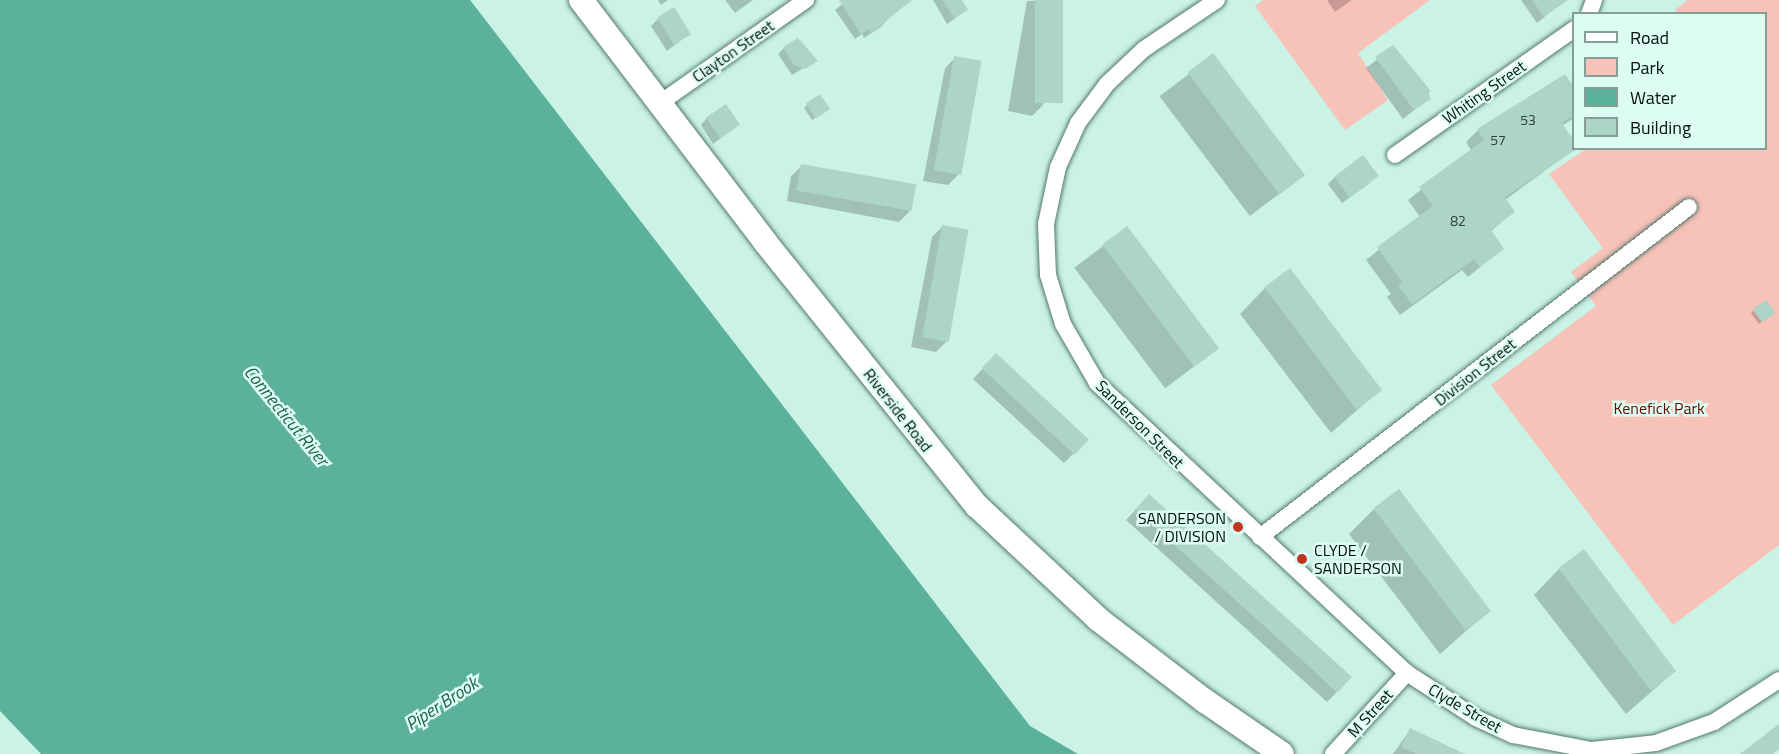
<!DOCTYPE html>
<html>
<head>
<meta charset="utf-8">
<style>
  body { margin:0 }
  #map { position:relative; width:1779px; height:754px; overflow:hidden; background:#caf2e5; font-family:"Titillium Web",sans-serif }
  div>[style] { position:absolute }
  .green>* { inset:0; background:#f7c2b8 }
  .water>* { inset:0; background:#5cb19a }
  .shadow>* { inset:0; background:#0003; transform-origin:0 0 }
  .building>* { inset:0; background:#add4c8; transform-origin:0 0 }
  .roads { filter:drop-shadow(0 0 2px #54786d) drop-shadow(0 0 2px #54786d) }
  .street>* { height:16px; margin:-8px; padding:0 8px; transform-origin:8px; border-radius:8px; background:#fff }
  .secondary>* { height:24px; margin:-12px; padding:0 12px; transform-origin:12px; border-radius:12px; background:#fff }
  .dots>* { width:16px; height:16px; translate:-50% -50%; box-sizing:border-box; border:3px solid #ddfdf3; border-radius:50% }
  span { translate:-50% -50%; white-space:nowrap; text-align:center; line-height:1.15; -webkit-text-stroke:5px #ddfdf3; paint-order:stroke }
  .number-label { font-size:14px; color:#2e413b }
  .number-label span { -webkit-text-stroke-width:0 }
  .street-label { font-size:16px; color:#03100c }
  .park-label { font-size:16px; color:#630d03 }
  .poi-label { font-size:16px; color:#03100c }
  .right { translate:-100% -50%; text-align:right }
  .left { translate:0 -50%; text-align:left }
  .water-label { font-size:18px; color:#1c5f4f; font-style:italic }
  .legend { position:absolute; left:1572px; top:12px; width:195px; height:138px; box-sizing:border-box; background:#ddfdf3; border:2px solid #869e97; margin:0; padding:8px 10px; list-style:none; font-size:18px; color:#03100c }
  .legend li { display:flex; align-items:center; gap:12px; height:30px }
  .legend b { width:30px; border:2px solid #869e97 }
</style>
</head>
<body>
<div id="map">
  <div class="green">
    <div style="clip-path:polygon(1263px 0,1430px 0,1358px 53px,1388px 100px,1345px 130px,1255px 6px)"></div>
    <div style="clip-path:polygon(1688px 0,1779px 0,1779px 545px,1673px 625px,1491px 385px,1596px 306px,1571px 272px,1603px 248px,1549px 174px,1586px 149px,1766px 148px,1766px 14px,1677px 14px,1675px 10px)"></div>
  </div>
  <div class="water">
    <div style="clip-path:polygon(0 0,470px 0,1030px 726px,1078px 754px,41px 754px,0 711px)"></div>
  </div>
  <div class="shadow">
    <div style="clip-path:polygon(658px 0,668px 0,661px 5px)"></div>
    <div style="clip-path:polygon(725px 0,753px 0,735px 13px)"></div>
    <div style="clip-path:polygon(847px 0,903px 0,881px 27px,864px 38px,862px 34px,855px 39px,835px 10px)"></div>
    <div style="clip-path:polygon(933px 0,960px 0,966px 10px,947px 24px)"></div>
    <div style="clip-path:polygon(1061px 0,1043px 105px,1032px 116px,1008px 111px,1027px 1px)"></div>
    <div style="clip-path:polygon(1327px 0,1352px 0,1335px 12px)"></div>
    <div style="clip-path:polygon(1521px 0,1556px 0,1559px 5px,1537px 23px)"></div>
    <div style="clip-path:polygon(658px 19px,689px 34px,667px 51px,651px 26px)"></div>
    <div style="clip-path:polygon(1393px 47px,1429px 91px,1429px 98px,1403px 119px,1366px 68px)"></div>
    <div style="clip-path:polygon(784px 48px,815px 61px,792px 75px,778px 54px)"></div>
    <div style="left:1213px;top:56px;width:150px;height:67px;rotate:53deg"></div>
    <div style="clip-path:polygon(955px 58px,958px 175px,948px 185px,923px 181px,945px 68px)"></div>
    <div style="clip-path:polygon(1574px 89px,1574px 118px,1562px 126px,1576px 148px,1505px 200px,1513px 212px,1490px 232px,1502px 249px,1468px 277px,1462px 270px,1400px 315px,1387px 297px,1391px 294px,1366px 260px,1420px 217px,1408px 200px,1471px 150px,1466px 142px,1478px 130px)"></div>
    <div style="clip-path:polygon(807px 105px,825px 112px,812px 120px,804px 108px)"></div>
    <div style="clip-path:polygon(707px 118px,738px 125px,713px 144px,701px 125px)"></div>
    <div style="clip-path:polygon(802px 166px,914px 187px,909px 212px,899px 222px,787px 201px,791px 176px)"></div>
    <div style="clip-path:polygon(1335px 177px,1370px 183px,1342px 203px,1328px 184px)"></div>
    <div style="clip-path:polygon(942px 227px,946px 342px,936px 352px,911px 347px,932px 237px)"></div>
    <div style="left:1127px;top:228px;width:151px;height:66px;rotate:53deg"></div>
    <div style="clip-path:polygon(1265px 288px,1380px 390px,1331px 433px,1240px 314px)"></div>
    <div style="clip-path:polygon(1754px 310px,1770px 315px,1759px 324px,1751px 313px)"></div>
    <div style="clip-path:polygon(986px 365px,1074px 453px,1064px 463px,973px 379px)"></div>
    <div style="clip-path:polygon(1139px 506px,1337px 692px,1327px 702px,1126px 520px)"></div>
    <div style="clip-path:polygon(1374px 509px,1489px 611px,1440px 654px,1349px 534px)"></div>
    <div style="clip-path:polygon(1559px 569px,1675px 671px,1626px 714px,1534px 595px)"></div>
    <div style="clip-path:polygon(1410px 730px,1461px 754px,1393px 754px)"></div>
  </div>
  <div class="building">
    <div style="clip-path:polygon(839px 0,912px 0,871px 33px,869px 29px,861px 34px)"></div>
    <div style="clip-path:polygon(943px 0,962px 0,968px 10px,954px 18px)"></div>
    <div style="left:1035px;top:0;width:28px;height:103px"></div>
    <div style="clip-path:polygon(1532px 0,1568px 0,1544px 17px)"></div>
    <div style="left:674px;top:7px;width:32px;height:20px;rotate:58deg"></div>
    <div style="clip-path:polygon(798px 38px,818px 61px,805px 69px,794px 65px,783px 47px)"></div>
    <div style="clip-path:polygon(1393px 45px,1431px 91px,1428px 93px,1431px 99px,1414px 110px,1375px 57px)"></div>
    <div style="left:1213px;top:53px;width:153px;height:32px;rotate:53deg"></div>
    <div style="left:954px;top:56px;width:28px;height:116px;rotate:10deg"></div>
    <div style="clip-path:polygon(1565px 74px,1574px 87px,1574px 115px,1562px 123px,1574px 141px,1574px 148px,1578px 148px,1505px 197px,1515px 212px,1491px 230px,1504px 249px,1480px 267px,1474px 259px,1412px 304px,1398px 285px,1402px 282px,1377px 247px,1433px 206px,1419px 187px,1484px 140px,1477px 129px)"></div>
    <div style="left:820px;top:94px;width:18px;height:17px;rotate:56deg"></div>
    <div style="left:726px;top:104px;width:25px;height:24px;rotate:56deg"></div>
    <div style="left:1363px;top:155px;width:26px;height:36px;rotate:53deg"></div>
    <div style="left:801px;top:164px;width:117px;height:27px;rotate:10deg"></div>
    <div style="left:942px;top:225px;width:27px;height:114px;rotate:10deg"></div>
    <div style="left:1127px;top:226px;width:153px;height:31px;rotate:53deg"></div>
    <div style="left:1290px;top:268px;width:153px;height:32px;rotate:53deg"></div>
    <div style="left:1766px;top:300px;width:16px;height:16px;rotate:55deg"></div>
    <div style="left:996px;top:353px;width:127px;height:21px;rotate:43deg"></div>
    <div style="left:1399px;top:489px;width:153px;height:32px;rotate:53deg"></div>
    <div style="left:1149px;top:494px;width:273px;height:21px;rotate:42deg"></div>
    <div style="left:1584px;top:549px;width:153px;height:32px;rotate:53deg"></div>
    <div style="clip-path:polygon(1779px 724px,1779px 749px,1773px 754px,1740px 754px)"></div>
    <div style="clip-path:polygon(1410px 728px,1465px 754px,1416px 754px,1401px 747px)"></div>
  </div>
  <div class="roads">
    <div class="street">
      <div style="left:1217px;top:0;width:88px;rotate:146.1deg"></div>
      <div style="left:1144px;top:49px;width:51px;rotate:136.6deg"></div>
      <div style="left:1107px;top:84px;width:49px;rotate:126.6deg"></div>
      <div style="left:1078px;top:123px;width:48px;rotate:114.4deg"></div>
      <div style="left:1058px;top:167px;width:58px;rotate:101.9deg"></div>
      <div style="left:1046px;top:224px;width:51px;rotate:87.8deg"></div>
      <div style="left:1048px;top:275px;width:51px;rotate:73deg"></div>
      <div style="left:1063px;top:324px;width:68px;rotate:60deg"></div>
      <div style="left:1097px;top:383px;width:424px;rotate:43.1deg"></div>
      <div style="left:1407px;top:673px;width:82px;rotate:33.1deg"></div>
      <div style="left:1476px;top:718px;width:41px;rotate:24.7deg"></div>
      <div style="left:1513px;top:735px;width:80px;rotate:10.8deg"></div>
      <div style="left:1592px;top:750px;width:64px;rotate:-6.2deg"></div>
      <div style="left:1656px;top:743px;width:62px;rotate:-19.9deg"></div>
      <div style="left:1714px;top:722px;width:77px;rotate:-32.9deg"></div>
      <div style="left:1589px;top:14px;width:15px;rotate:-70deg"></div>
      <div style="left:660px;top:103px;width:179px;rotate:-35.2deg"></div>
      <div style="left:1395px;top:155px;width:219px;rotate:-35.1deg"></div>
      <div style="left:1260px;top:537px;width:541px;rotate:-37.57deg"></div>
      <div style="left:1333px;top:754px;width:110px;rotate:-47.6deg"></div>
    </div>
    <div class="secondary">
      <div style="left:581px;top:0;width:305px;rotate:52.7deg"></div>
      <div style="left:766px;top:243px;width:337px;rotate:51.3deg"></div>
      <div style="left:977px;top:506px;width:166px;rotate:43deg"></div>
      <div style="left:1098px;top:619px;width:135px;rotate:37.5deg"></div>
      <div style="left:1205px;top:701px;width:93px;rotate:34.5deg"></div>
    </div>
  </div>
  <div class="dots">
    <div style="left:1238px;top:527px;background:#c03421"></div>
    <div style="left:1302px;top:559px;background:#c03421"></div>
  </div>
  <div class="number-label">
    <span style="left:1528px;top:120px">53</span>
    <span style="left:1498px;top:140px">57</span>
    <span style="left:1458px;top:221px">82</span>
  </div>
  <div class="street-label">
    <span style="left:733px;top:51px;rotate:-35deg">Clayton Street</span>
    <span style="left:1484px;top:92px;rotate:-35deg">Whiting Street</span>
    <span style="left:1475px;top:372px;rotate:-38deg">Division Street</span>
    <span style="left:898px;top:410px;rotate:52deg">Riverside Road</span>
    <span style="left:1140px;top:424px;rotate:45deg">Sanderson Street</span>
    <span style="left:1465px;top:708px;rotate:30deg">Clyde Street</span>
    <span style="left:1370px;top:713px;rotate:-48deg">M Street</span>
  </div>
  <div class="park-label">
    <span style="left:1659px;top:408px">Kenefick Park</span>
  </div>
  <div class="poi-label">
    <span class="right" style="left:1226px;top:527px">SANDERSON<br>/ DIVISION</span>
    <span class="left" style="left:1314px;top:559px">CLYDE /<br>SANDERSON</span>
  </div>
  <div class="water-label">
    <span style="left:286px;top:416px;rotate:51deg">Connecticut River</span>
    <span style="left:442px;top:704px;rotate:-33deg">Piper Brook</span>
  </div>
  <ul class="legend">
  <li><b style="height:8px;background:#fff"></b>Road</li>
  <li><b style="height:16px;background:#f7c2b8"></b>Park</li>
  <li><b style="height:16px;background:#5cb19a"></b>Water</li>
  <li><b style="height:16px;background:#add4c8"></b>Building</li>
  </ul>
</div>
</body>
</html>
